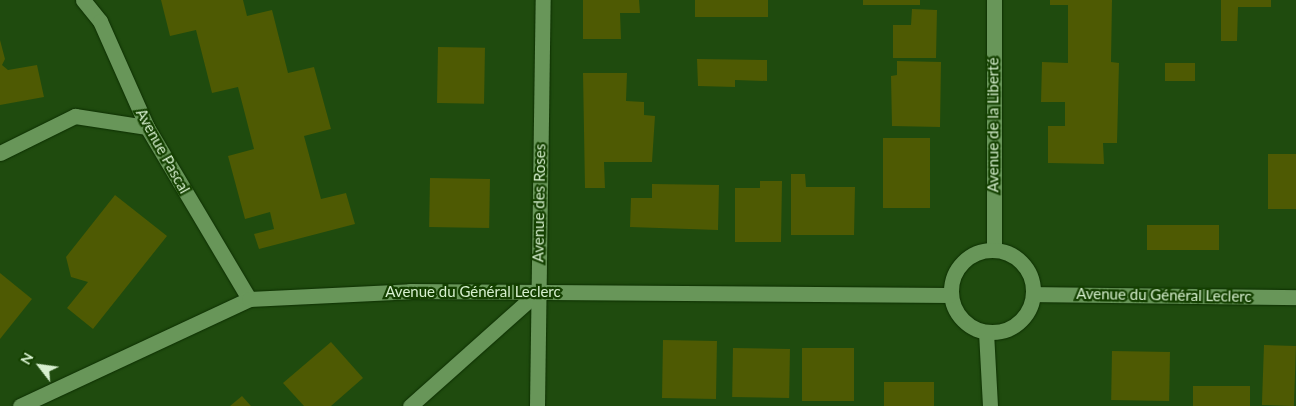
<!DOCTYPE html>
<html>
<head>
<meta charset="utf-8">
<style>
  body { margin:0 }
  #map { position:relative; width:1296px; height:406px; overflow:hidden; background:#1f4b0e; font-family:Lato,sans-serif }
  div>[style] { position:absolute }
  .building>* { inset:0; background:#4e5a03; transform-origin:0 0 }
  .roads { filter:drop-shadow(0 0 1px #0d2f01) drop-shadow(0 0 1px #0d2f01) }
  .minor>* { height:15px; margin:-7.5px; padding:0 7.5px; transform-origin:7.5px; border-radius:7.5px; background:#689659 }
  .minor>.ring { margin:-7.5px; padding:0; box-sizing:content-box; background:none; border:15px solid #689659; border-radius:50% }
  span { translate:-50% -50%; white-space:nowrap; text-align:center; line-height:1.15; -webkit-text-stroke:4.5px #144000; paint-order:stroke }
  .street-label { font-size:15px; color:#d7f0cf }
  .north { position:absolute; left:15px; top:341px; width:50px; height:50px; -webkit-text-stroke:4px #144000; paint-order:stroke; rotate:300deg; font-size:14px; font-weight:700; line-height:20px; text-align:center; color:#d7f0cf }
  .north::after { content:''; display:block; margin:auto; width:18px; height:22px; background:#d7f0cf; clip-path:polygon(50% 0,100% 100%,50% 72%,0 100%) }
</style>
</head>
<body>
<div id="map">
  <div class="building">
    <div style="clip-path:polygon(161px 0,243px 0,247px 16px,272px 10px,288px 73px,314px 67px,331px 129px,304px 136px,321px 199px,346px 193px,355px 224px,259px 249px,254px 234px,274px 229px,270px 212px,245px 219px,228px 156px,254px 149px,238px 87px,212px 93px,196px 30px,170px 36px)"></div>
    <div style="clip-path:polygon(583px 0,639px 0,640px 13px,620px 13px,621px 39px,583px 39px)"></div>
    <div style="left:695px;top:0;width:73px;height:17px"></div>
    <div style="left:863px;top:0;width:57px;height:5px"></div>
    <div style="clip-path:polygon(1050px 0,1112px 0,1111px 62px,1119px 63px,1117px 143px,1103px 143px,1104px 164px,1048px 163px,1048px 126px,1065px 126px,1065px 102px,1041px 102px,1042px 62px,1068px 63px,1068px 5px,1050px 5px)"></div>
    <div style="clip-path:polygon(1221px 0,1271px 0,1271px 7px,1238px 7px,1237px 41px,1221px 41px)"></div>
    <div style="clip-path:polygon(912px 9px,937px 10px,936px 58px,893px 58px,893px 25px,911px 25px)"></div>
    <div style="clip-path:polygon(0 40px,5px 59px,2px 65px,8px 70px,37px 65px,44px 97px,0 105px)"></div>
    <div style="left:438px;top:47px;width:47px;height:56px;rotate:1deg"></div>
    <div style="clip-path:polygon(697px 59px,767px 60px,767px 81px,735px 80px,735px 87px,698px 86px)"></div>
    <div style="clip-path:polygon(897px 61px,941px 62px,940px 127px,892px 126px,891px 76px,897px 75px)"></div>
    <div style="left:1165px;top:63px;width:30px;height:18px"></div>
    <div style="clip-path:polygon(583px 73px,627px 73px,626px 101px,644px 102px,644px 115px,655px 116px,652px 162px,604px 162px,605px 188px,585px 188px)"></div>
    <div style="left:883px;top:138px;width:47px;height:70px"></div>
    <div style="left:1268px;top:154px;width:28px;height:55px"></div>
    <div style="clip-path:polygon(791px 174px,805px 174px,806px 187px,855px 187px,854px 235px,791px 235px)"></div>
    <div style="left:430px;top:178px;width:60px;height:49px;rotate:1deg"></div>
    <div style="clip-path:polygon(760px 181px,782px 181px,781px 242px,735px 242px,735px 188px,760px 188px)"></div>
    <div style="clip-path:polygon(652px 184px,719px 185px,718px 230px,630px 227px,631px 198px,652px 198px)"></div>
    <div style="clip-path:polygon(115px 195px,167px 236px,93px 329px,67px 308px,88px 282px,71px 277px,66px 257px)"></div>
    <div style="left:1147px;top:225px;width:72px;height:25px"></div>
    <div style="clip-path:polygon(0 273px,32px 299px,0 339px)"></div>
    <div style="left:663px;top:340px;width:54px;height:58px;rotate:1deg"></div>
    <div style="clip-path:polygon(331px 342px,363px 378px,331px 406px,304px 406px,283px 383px)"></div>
    <div style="left:1264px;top:345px;width:32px;height:60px;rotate:2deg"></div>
    <div style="left:733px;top:348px;width:57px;height:49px;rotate:1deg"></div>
    <div style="left:802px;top:348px;width:52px;height:53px"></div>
    <div style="left:1112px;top:351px;width:58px;height:49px;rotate:1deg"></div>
    <div style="left:884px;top:382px;width:50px;height:24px"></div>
    <div style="left:1193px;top:386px;width:57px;height:20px"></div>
    <div style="clip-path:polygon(242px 396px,251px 406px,230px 406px)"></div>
  </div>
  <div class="roads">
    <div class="minor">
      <div style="left:83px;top:0;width:27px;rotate:51deg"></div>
      <div style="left:100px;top:21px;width:116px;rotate:66.1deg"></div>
      <div style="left:147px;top:127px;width:200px;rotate:59.3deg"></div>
      <div style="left:994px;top:0;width:249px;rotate:90deg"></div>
      <div style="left:0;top:153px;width:84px;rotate:-26.3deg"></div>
      <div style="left:75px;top:116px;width:73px;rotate:8.7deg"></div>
      <div class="ring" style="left:951px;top:250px;width:67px;height:67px"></div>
      <div style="left:1033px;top:294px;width:263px;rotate:0.7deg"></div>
      <div style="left:986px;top:332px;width:74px;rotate:86.9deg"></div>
      <div style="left:20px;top:406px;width:253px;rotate:-25deg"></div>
      <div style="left:249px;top:299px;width:161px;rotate:-2.8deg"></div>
      <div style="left:410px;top:291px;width:540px;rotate:0.42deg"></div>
      <div style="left:410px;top:406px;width:170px;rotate:-41.7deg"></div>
      <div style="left:537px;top:406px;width:406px;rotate:-89.2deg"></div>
    </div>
  </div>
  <div class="street-label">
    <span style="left:993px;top:125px;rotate:-90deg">Avenue de la Liberté</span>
    <span style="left:163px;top:151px;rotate:61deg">Avenue Pascal</span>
    <span style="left:539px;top:203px;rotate:-89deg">Avenue des Roses</span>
    <span style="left:473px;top:292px">Avenue du Général Leclerc</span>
    <span style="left:1164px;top:295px;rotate:1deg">Avenue du Général Leclerc</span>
  </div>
  <div class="north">N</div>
</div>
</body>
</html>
